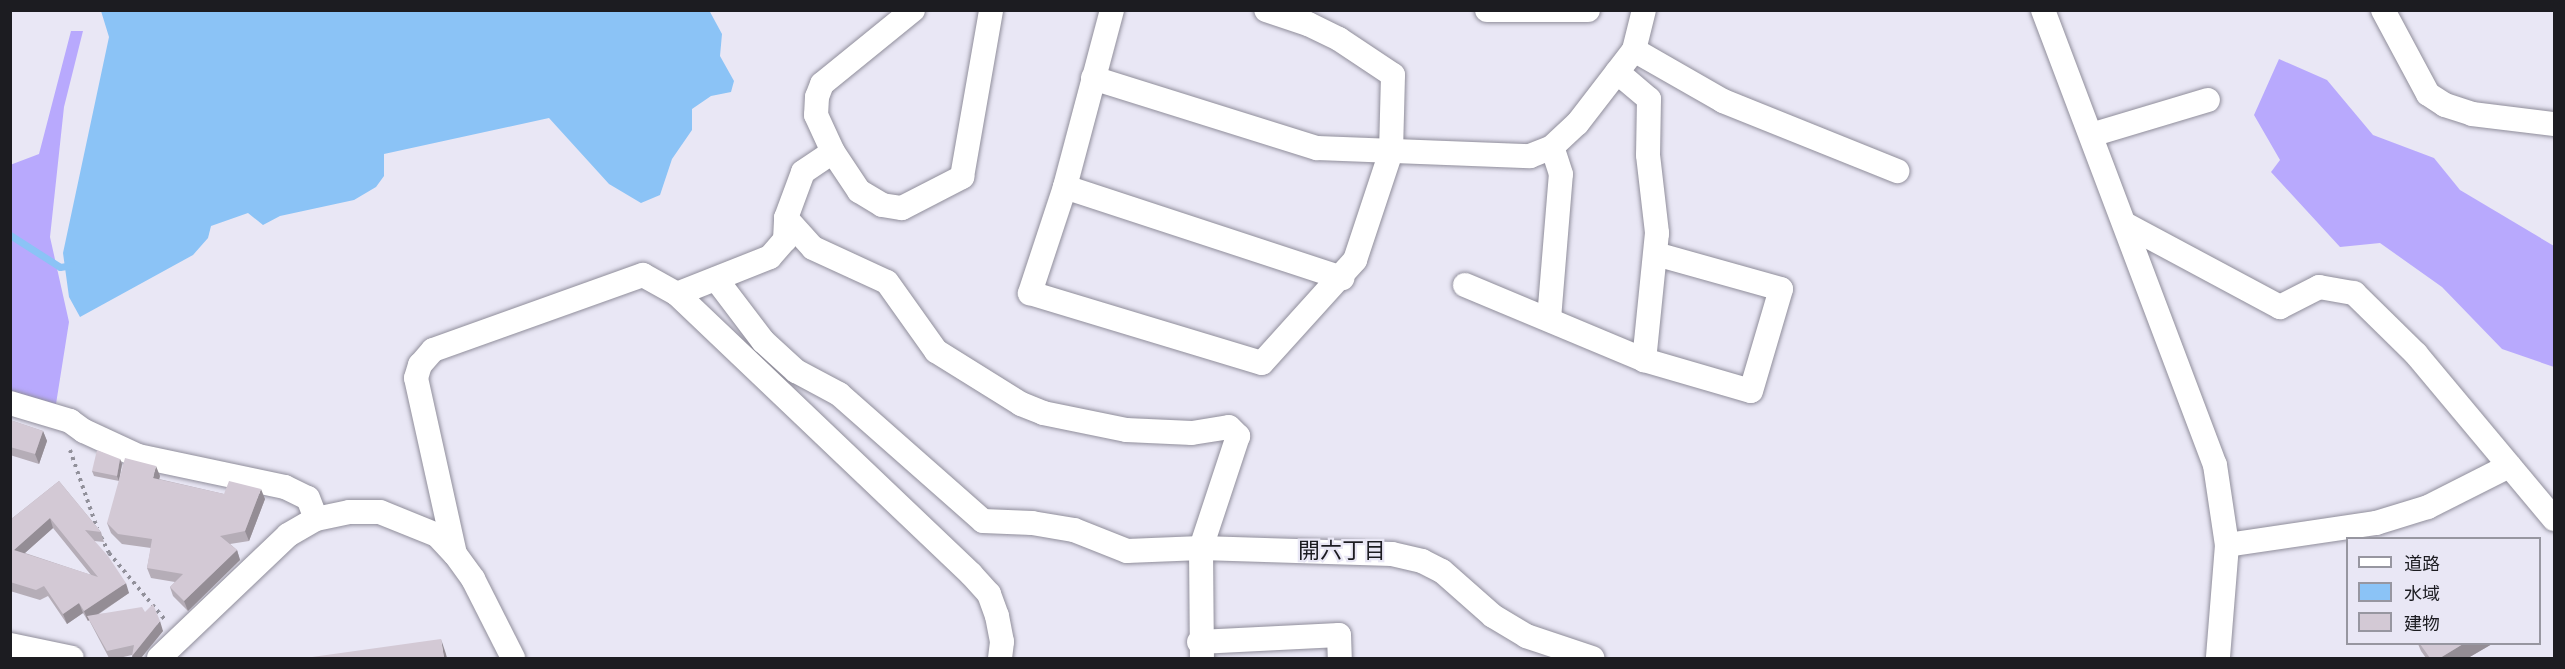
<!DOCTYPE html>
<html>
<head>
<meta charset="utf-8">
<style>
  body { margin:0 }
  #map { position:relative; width:2565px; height:669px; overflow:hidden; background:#e9e7f5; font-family:"Fira Sans","Noto Sans JP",sans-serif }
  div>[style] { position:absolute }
  .forest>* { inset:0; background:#b8a9fd }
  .water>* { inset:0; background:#8bc3f6 }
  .stream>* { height:7px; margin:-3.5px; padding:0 3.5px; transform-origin:3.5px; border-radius:3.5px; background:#8bc3f6 }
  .path>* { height:4px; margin-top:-2px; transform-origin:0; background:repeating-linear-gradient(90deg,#91909a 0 3px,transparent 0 7.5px) }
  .roads { filter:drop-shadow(0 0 2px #908e9b) drop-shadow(0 0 2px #908e9b) }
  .minor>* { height:24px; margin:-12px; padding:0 12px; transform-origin:12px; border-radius:12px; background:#fff }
  .wall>* { inset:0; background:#b5adb7 }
  .shaded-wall>* { inset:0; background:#948d95 }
  .building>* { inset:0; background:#d3c9d5 }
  span { translate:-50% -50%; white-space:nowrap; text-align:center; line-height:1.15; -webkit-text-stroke:4.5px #e9e7f5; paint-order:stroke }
  .neighbourhood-label { font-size:22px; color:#1c1c21 }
  .frame { position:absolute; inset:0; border:12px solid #1c1c21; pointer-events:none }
  .legend { position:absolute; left:2346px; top:537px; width:195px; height:108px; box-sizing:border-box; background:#e9e7f5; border:2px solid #9796a0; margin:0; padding:8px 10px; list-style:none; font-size:18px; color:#1c1c21 }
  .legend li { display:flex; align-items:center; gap:12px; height:30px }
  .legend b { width:30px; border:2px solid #9796a0 }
</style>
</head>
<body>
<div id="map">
  <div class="forest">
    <div style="clip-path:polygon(71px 31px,83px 31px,64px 107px,50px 237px,69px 322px,56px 404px,11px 391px,10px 165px,39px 154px)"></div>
    <div style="clip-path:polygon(2279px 59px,2327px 80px,2373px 135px,2434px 158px,2460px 190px,2554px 246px,2554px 367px,2502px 349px,2442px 287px,2380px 243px,2340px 247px,2271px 172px,2280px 160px,2254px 115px)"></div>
  </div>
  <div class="water">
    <div style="clip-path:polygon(709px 10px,722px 34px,720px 56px,734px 81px,731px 92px,711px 96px,692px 109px,692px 130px,672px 159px,660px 195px,641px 203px,609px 184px,549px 118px,384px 154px,384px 176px,376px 187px,354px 200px,280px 216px,263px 225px,248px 213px,211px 226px,208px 238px,193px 255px,80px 317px,69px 297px,63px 253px,109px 37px,101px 11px)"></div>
  </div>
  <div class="stream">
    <div style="left:10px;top:235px;width:59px;rotate:32.6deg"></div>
    <div style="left:60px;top:267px;width:12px;rotate:-9deg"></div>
  </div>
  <div class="path">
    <div style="left:70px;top:450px;width:83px;rotate:70.9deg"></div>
    <div style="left:101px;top:537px;width:18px;rotate:63deg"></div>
    <div style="left:109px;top:553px;width:89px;rotate:50deg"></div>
  </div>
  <div class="roads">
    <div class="minor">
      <div style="left:913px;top:10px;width:117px;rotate:140.9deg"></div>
      <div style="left:822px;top:84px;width:14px;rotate:111deg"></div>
      <div style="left:817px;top:97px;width:18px;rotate:93deg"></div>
      <div style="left:816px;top:115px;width:41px;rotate:65.3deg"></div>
      <div style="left:833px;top:152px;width:47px;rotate:56.3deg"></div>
      <div style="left:859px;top:191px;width:27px;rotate:31deg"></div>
      <div style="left:882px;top:205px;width:20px;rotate:9deg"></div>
      <div style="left:902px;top:208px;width:68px;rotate:-27.3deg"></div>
      <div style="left:962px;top:177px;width:169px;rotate:-80.1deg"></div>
      <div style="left:1112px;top:10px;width:183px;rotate:104.9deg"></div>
      <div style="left:1065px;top:187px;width:112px;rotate:108.3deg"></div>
      <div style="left:1030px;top:293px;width:242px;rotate:16.8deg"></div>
      <div style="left:1262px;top:363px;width:139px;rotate:-47.9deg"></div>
      <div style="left:1355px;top:260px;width:114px;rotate:-71.6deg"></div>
      <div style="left:1391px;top:152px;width:77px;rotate:-88.5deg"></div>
      <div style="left:1393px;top:75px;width:65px;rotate:-146.3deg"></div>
      <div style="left:1339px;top:39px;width:34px;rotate:-154deg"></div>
      <div style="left:1308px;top:24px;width:44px;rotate:-161.6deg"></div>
      <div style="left:1487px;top:10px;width:101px"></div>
      <div style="left:2043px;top:10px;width:486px;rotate:69.3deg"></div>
      <div style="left:2215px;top:465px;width:81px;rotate:81.5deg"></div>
      <div style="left:2227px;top:545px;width:113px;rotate:94.6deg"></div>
      <div style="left:2383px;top:10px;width:95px;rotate:61.8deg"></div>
      <div style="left:2428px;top:94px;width:20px;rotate:33deg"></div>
      <div style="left:2445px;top:105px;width:28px;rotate:18deg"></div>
      <div style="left:2472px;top:114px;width:83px;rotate:7deg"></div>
      <div style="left:1634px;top:50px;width:103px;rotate:29.8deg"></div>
      <div style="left:1723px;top:101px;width:188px;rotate:21.9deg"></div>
      <div style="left:1617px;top:72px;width:42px;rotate:40.2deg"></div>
      <div style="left:1649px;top:99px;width:56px;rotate:91deg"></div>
      <div style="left:1648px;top:155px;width:79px;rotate:83.4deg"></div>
      <div style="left:1657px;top:233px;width:128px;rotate:95.8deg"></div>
      <div style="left:1093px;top:78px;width:235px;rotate:17.4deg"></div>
      <div style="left:1317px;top:148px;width:213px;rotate:2.2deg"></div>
      <div style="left:1530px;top:156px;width:24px;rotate:-22deg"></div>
      <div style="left:1552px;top:147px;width:34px;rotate:-43deg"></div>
      <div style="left:1577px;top:124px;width:93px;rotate:-52.4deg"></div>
      <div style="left:1634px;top:50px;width:41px;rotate:-76deg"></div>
      <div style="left:2091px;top:135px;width:122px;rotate:-16.7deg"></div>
      <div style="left:1065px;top:187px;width:292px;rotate:18.2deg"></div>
      <div style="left:786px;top:218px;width:40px;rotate:48deg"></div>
      <div style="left:813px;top:248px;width:81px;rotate:24.7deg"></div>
      <div style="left:887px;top:282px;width:85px;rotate:54.6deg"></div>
      <div style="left:936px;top:351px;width:100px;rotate:31.9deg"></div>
      <div style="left:1021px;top:404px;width:24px;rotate:22deg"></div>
      <div style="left:1043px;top:413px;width:85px;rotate:11.6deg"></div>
      <div style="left:1126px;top:430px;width:66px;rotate:2.6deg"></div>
      <div style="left:1192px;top:433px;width:37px;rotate:-9deg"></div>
      <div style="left:1229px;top:427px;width:13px;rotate:45deg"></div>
      <div style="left:1238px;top:436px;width:118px;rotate:108.3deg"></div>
      <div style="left:1201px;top:548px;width:110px;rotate:89.5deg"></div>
      <div style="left:2125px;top:224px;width:176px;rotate:28.2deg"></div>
      <div style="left:2280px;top:307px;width:44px;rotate:-27.1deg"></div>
      <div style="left:2319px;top:287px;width:36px;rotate:10deg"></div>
      <div style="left:2354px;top:293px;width:87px;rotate:44.5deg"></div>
      <div style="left:2416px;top:354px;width:215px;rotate:50.1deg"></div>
      <div style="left:716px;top:279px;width:78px;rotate:52.8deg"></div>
      <div style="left:763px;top:341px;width:45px;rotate:42.3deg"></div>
      <div style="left:796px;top:371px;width:49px;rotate:28.1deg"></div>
      <div style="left:839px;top:394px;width:192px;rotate:41.4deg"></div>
      <div style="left:983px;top:521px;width:49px;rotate:2.3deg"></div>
      <div style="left:1032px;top:523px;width:43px;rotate:9.5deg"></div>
      <div style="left:1074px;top:530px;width:57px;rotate:21.6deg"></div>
      <div style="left:1127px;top:551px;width:74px;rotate:-2.3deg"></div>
      <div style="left:1201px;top:548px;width:191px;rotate:1.8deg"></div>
      <div style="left:1392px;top:554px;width:31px;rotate:13deg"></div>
      <div style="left:1422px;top:561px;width:22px;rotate:27deg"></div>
      <div style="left:1442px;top:571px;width:68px;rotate:41.4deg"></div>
      <div style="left:1493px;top:616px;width:39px;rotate:31deg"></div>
      <div style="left:1526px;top:636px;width:70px;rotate:18.4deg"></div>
      <div style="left:1465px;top:285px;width:194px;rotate:22.7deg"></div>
      <div style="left:1644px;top:360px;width:111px;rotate:16.2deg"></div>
      <div style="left:1751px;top:391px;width:106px;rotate:-73.6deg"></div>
      <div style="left:1781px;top:289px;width:130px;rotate:-164.4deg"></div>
      <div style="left:677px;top:294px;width:100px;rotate:-21.7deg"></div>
      <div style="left:770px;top:257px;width:23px;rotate:-49deg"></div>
      <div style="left:785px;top:240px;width:22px;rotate:-87deg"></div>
      <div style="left:786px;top:218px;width:49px;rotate:-69.7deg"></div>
      <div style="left:803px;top:172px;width:36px;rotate:-34deg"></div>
      <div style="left:1549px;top:319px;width:145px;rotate:-85.3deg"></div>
      <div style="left:1561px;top:174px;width:28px;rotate:-108deg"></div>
      <div style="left:10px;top:403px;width:63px;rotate:16.7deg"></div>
      <div style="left:70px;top:421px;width:17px;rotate:36deg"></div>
      <div style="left:84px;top:431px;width:60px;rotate:24.8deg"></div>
      <div style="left:138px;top:456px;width:150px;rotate:11.9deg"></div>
      <div style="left:285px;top:487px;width:25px;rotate:26deg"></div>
      <div style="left:308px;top:498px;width:22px;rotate:69deg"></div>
      <div style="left:2227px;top:545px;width:151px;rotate:-8.4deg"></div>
      <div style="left:2376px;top:523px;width:54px;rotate:-17.1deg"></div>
      <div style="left:2428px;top:507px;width:91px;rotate:-26.8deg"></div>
      <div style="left:455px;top:554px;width:180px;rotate:-102.5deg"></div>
      <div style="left:416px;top:378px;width:14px;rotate:-73deg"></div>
      <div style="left:420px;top:365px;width:20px;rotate:-49deg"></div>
      <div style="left:433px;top:350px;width:223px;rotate:-19.7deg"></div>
      <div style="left:643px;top:275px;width:39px;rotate:29deg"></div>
      <div style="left:677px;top:294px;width:406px;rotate:43.6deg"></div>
      <div style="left:971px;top:574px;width:27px;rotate:48deg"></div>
      <div style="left:989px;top:594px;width:23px;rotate:70deg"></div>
      <div style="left:997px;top:616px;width:26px;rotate:79deg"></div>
      <div style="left:1002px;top:642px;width:16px;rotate:97deg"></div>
      <div style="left:1199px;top:642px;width:140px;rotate:-2.9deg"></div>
      <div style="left:1339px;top:635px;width:23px;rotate:88deg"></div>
      <div style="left:10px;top:645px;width:63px;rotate:11.8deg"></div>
      <div style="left:159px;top:658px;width:178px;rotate:-43.6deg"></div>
      <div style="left:288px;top:535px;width:32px;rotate:-30deg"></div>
      <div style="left:316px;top:519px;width:34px;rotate:-12deg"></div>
      <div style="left:349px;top:512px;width:31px"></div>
      <div style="left:380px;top:512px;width:61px;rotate:22deg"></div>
      <div style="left:437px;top:535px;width:26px;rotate:47deg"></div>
      <div style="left:455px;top:554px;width:31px;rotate:54deg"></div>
      <div style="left:473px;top:579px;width:89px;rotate:63.1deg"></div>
    </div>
  </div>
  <div class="wall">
    <div style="clip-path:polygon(10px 420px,43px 431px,47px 441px,39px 464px,10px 455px)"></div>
    <div style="clip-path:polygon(120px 459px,122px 464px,119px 481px,94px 476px,92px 471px)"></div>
    <div style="clip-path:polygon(160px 476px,159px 479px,224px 494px,265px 499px,249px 541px,230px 544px,237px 550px,240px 560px,188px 611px,173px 596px,170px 587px,175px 582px,151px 578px,147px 568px,151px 548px,122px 544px,111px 533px,107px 523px)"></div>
    <div style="clip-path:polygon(evenodd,59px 481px,101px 532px,104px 542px,94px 541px,129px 593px,99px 614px,145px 612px,163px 631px,141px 658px,133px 658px,132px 655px,119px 658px,109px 658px,89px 620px,88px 621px,83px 613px,67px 624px,48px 596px,40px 600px,10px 591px,10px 520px,59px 481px,53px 528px,91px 575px,25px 553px,53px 528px)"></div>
    <div style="clip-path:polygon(2418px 644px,2492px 644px,2468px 658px,2426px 658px,2421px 651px)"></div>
  </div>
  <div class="shaded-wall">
    <div style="clip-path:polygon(43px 431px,47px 441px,39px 464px,35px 454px)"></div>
    <div style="clip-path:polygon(120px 459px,122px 464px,119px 481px,117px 476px)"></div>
    <div style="clip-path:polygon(156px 466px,160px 476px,157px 488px,153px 478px)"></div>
    <div style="clip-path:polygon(261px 489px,265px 499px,249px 541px,245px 531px)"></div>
    <div style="clip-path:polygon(50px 518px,53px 528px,17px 560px,14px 550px)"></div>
    <div style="clip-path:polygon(237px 550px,240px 560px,188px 611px,184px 601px)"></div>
    <div style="clip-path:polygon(126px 583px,129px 593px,89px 620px,87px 616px,89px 620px,88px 621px,84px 611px)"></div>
    <div style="clip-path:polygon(79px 603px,83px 613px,67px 624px,63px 614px)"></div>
    <div style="clip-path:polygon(160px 621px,163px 631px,141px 658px,133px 658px,132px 656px)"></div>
    <div style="clip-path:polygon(441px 639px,446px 654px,447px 658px,444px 658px)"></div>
    <div style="clip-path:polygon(2463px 644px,2492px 644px,2468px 658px,2440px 658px)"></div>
  </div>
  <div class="building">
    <div style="clip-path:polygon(10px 420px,43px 431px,35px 454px,10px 447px)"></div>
    <div style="clip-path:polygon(97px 450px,120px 459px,117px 476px,92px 471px)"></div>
    <div style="clip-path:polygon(125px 458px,156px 466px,153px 478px,224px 494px,229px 481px,261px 489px,245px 531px,220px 536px,237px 550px,184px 601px,170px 587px,183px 574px,147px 568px,152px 539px,118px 534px,107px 523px)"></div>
    <div style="clip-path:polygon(evenodd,59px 481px,101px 532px,85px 530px,108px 556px,126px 583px,84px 611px,79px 603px,63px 614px,44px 586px,36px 590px,10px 582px,10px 520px,59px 481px,50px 518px,98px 577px,14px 550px,50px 518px)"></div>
    <div style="clip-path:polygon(153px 604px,160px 621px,132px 656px,134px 645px,107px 651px,87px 616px,142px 607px,145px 612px)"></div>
    <div style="clip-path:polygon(441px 639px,444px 658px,305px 658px)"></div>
    <div style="clip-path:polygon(2420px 644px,2463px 644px,2440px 658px,2430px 658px)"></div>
  </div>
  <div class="neighbourhood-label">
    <span style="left:1342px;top:551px">開六丁目</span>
  </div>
  <div class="frame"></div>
  <ul class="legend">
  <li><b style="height:8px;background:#fff"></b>道路</li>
  <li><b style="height:16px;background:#8bc3f6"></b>水域</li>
  <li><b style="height:16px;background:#d3c9d5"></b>建物</li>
  </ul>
</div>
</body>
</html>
